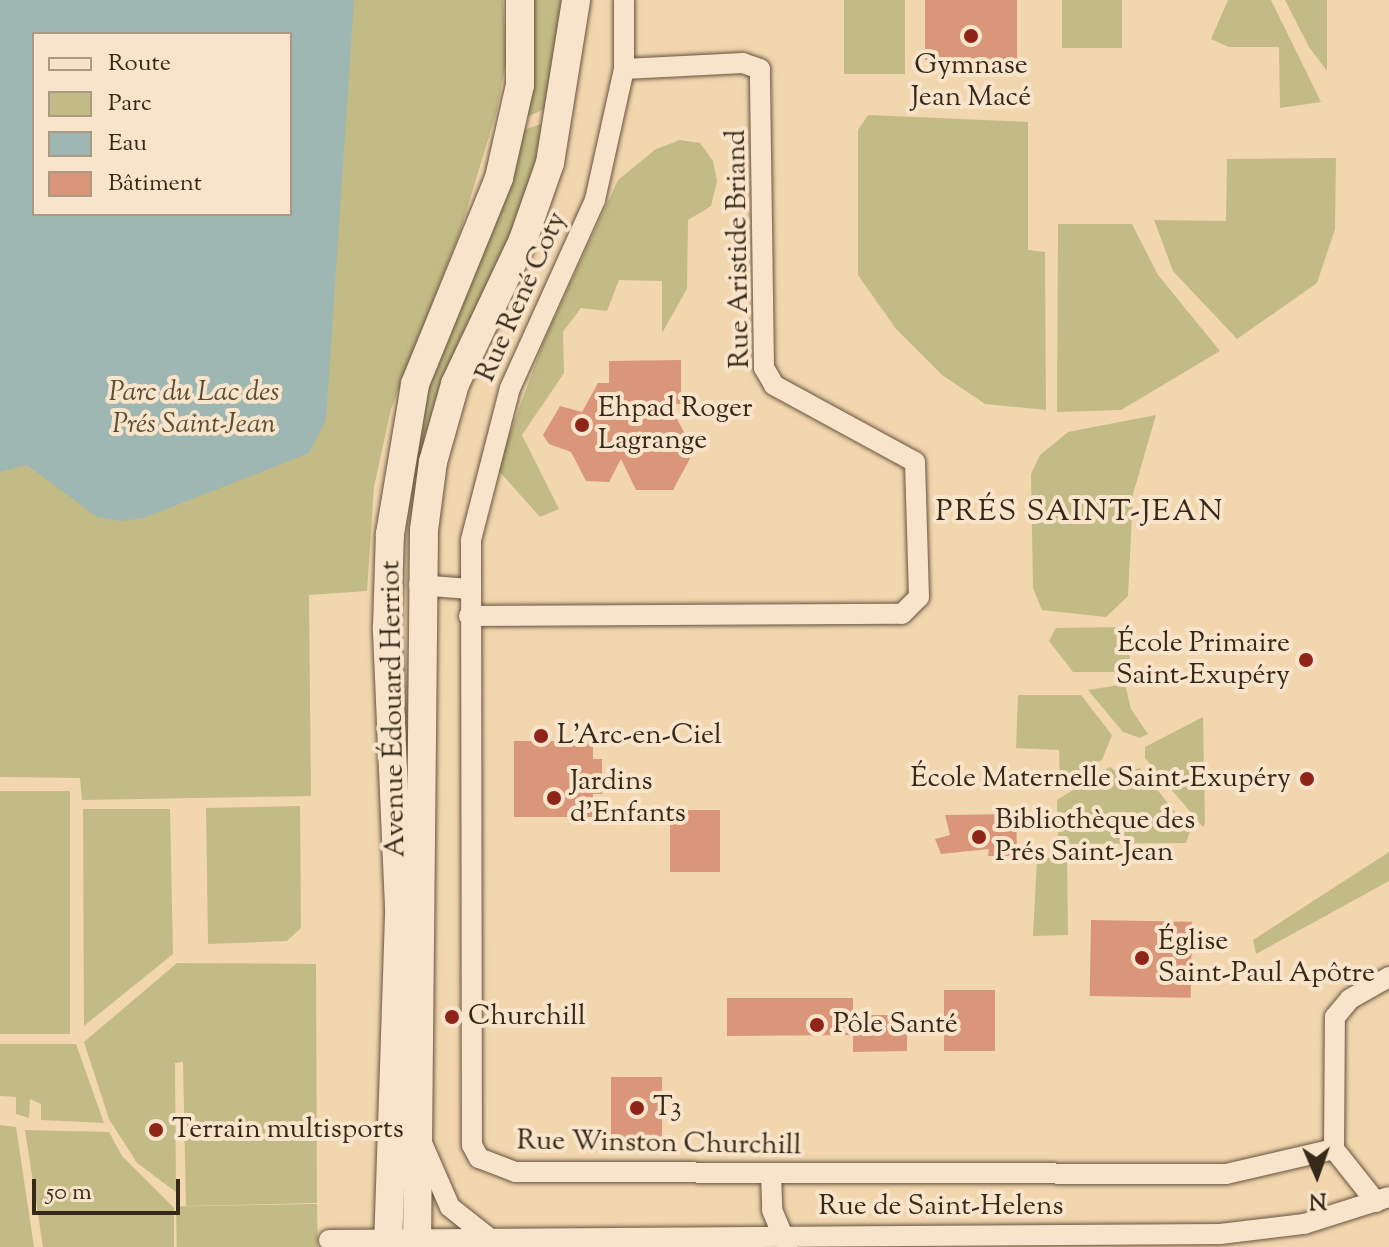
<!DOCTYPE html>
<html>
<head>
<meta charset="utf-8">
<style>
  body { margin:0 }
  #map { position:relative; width:1389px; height:1247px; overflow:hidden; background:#f2d6ae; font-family:"Sorts Mill Goudy",serif }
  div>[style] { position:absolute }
  .green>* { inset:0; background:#c3bb85; transform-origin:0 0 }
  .water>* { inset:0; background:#9eb7b3 }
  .building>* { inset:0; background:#da9679; transform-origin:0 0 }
  .roads { filter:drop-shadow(0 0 2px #66543e) drop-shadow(0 0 2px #66543e) }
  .street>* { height:20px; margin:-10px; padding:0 10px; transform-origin:10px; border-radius:10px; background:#f7e4ca }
  .secondary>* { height:28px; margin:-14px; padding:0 14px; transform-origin:14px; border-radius:14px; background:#f7e4ca }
  .dots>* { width:22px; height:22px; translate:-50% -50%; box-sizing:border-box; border:4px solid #f7e4ca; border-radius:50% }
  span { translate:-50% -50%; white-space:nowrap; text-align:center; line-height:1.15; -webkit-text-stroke:8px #f7e4ca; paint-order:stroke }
  .poi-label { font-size:28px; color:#372919 }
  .left { translate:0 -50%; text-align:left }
  .right { translate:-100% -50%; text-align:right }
  .street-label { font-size:28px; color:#372919 }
  .park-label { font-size:28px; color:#5a4e34; font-style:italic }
  .neighbourhood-label { font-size:30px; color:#372919; letter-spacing:2px }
  .legend { position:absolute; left:32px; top:32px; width:260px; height:184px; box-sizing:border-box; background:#f7e4ca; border:2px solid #aa9983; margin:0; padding:10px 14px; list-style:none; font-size:24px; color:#372919 }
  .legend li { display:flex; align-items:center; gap:16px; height:40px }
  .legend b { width:40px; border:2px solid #aa9983 }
  .north { position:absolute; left:1277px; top:1135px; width:80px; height:80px; -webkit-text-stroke:6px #f7e4ca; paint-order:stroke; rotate:178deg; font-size:22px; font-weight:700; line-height:32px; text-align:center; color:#372919 }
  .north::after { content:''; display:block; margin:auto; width:28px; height:36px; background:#372919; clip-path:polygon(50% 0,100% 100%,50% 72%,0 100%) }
  .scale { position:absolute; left:32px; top:1179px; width:148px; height:36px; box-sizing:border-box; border:4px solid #372919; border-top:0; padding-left:10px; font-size:24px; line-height:28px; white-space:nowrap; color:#372919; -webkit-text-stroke:6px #f7e4ca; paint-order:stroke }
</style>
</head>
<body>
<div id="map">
  <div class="green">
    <div style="clip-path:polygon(evenodd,0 0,503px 0,506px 61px,497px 110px,460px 232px,391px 409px,374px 487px,367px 591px,309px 595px,311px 796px,82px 800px,80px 778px,0 777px,0 0,34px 34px,290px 34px,290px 214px,34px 214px,34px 34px)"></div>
    <div style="clip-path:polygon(529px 0,564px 0,554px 105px,520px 120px)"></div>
    <div style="left:844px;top:0;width:61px;height:74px"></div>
    <div style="left:1062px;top:0;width:60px;height:48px"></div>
    <div style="clip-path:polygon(1228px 0,1271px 0,1321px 102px,1280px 108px,1279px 47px,1229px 47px,1211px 39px)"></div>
    <div style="clip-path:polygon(1285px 0,1327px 0,1327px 71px,1309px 47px)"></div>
    <div style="clip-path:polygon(868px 115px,1028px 122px,1028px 250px,1045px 252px,1046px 410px,985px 404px,942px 375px,896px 329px,858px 275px,858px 130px)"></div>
    <div style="clip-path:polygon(544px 123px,545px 160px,417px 481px,422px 394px,514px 133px)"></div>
    <div style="clip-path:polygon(680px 140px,700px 143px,713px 161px,717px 181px,711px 206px,688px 220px,687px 289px,662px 333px,662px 281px,619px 280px,607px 311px,581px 308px,563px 332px,564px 373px,522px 435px,559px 509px,540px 517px,497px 469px,543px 343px,618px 180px,656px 149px)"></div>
    <div style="clip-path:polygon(1336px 158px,1335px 229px,1317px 283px,1237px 339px,1173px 271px,1154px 220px,1226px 221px,1227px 159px)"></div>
    <div style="clip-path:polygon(1058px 224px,1132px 224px,1158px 275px,1220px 351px,1121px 410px,1057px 412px)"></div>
    <div style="clip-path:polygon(1156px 415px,1133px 494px,1128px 596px,1106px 617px,1042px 610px,1033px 588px,1031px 474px,1040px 455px,1068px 432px)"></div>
    <div style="clip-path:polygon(1129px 627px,1130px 672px,1073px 672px,1049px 641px,1056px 628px)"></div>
    <div style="clip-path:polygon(1125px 684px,1131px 709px,1148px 734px,1140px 738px,1123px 732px,1088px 690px)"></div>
    <div style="clip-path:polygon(1018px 695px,1081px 695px,1112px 735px,1102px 760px,1060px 780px,1059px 750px,1016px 748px)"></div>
    <div style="clip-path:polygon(1203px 717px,1205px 823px,1203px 827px,1145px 758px,1145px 747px)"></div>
    <div style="clip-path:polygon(1110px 767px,1120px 774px,1140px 768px,1190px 831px,1186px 843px,1058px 844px,1057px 800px)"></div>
    <div style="left:0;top:791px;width:70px;height:243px"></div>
    <div style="clip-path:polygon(300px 806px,301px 928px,287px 941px,208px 944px,206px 808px)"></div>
    <div style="clip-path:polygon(83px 809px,170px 809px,173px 954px,84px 1026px)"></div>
    <div style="clip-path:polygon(1389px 852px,1389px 881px,1256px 954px,1253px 940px)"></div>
    <div style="clip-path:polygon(1067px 856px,1068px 935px,1033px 936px,1037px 859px)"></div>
    <div style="clip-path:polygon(177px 963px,316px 964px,317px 1203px,186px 1206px,183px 1062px,175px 1063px,176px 1192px,137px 1163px,109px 1119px,84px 1042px)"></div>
    <div style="clip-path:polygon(0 1044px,76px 1044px,104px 1123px,41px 1120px,41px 1104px,30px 1099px,29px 1118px,16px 1114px,16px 1097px,0 1096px)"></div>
    <div style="clip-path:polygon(0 1125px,16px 1127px,34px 1247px,0 1247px)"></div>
    <div style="clip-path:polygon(25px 1130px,109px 1132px,122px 1156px,174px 1208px,174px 1247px,43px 1247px)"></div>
    <div style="left:317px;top:1204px;width:43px;height:141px;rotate:89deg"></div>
  </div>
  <div class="water">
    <div style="clip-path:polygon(evenodd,0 0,354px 0,326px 420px,309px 453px,144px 518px,120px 521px,97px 517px,27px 465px,0 472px,0 0,34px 34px,290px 34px,290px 214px,34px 214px,34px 34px)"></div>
  </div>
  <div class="building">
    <div style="left:925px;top:0;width:92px;height:60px"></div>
    <div style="clip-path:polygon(681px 360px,681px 404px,669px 404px,694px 451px,673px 490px,636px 490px,621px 459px,609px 482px,586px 481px,571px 452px,549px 444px,543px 435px,560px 406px,582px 412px,598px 383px,609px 383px,609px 361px)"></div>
    <div style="clip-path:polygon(514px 741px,593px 741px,593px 759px,602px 759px,602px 794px,593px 794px,593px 817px,514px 817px)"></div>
    <div style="left:670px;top:810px;width:50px;height:62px"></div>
    <div style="clip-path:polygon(1016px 814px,1017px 856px,988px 856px,989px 849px,941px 854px,935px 839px,950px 835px,945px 815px)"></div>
    <div style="left:1091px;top:920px;width:101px;height:76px;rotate:1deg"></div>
    <div style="left:944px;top:990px;width:51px;height:61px"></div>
    <div style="clip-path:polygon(727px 998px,853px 998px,853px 1015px,907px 1015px,907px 1051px,853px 1052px,853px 1035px,727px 1036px)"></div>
    <div style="left:611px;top:1077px;width:51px;height:62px"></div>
  </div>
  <div class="roads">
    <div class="street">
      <div style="left:624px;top:0;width:69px;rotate:90deg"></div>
      <div style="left:624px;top:69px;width:134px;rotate:102.5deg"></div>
      <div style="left:595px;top:200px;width:206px;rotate:114.3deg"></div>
      <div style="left:510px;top:388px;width:157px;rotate:104.4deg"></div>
      <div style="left:471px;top:540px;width:605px;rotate:89.91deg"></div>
      <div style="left:472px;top:1145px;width:15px;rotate:62deg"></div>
      <div style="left:479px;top:1158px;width:39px;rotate:21deg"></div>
      <div style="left:515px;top:1172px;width:711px;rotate:0.16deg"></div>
      <div style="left:1226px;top:1174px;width:111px;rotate:-13deg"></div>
      <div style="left:419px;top:585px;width:50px;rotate:4.6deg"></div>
      <div style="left:469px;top:616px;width:433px;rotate:-0.3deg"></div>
      <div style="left:902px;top:614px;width:24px;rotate:-45deg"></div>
      <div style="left:919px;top:597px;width:135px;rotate:-91.7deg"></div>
      <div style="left:915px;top:462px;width:161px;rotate:-151.4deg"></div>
      <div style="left:774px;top:385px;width:20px;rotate:-120deg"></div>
      <div style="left:764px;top:368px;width:299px;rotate:-90.8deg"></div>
      <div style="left:760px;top:69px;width:18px;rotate:-161deg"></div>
      <div style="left:743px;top:63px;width:119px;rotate:177.1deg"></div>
      <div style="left:422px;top:1143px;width:70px;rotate:66.4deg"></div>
      <div style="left:450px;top:1207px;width:50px;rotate:38.5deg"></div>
      <div style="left:771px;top:1173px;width:37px;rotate:88deg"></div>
      <div style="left:772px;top:1210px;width:39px;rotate:67deg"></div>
      <div style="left:1376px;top:1202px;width:68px;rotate:-128.4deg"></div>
      <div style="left:1334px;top:1149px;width:132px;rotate:-89.6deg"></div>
      <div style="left:1335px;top:1017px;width:23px;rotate:-50deg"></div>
      <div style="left:1350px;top:999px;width:45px;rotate:-29.4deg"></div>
      <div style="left:329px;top:1240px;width:891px;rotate:-0.39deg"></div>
      <div style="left:1220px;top:1234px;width:85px;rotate:-6.8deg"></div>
      <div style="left:1304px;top:1224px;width:89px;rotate:-17.6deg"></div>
    </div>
    <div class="secondary">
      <div style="left:388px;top:1247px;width:340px;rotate:-88.1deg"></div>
      <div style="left:399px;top:907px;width:280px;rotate:-92.5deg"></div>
      <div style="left:387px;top:627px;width:93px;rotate:-88.2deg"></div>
      <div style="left:390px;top:534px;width:152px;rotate:-80.5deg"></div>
      <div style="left:415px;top:384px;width:222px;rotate:-67.8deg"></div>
      <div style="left:499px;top:178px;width:95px;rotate:-77.3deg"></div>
      <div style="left:520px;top:85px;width:85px;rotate:-90deg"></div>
      <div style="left:417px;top:1247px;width:717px;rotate:-89.44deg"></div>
      <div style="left:424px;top:530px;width:69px;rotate:-82.5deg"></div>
      <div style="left:433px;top:462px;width:81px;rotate:-74.2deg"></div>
      <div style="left:455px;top:384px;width:159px;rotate:-64.7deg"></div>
      <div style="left:523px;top:240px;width:82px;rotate:-70.7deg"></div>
      <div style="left:550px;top:163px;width:165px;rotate:-80.9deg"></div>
    </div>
  </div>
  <div class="dots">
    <div style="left:971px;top:36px;background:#8f2418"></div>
    <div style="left:582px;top:425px;background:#8f2418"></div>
    <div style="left:1306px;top:660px;background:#8f2418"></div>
    <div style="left:541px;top:736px;background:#8f2418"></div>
    <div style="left:1307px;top:779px;background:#8f2418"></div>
    <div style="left:554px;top:798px;background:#8f2418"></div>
    <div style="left:979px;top:837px;background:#8f2418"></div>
    <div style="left:1142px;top:958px;background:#8f2418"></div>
    <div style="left:452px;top:1017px;background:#8f2418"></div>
    <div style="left:817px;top:1025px;background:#8f2418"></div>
    <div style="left:637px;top:1108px;background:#8f2418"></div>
    <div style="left:156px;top:1130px;background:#8f2418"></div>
  </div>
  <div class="poi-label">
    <span style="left:971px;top:82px">Gymnase<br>Jean Macé</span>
    <span class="left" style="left:598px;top:425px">Ehpad Roger<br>Lagrange</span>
    <span class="right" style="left:1290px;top:660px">École Primaire<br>Saint-Exupéry</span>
    <span class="left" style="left:557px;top:736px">L'Arc-en-Ciel</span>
    <span class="right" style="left:1291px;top:779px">École Maternelle Saint-Exupéry</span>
    <span class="left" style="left:570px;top:798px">Jardins<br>d'Enfants</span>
    <span class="left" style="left:995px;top:837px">Bibliothèque des<br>Prés Saint-Jean</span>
    <span class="left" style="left:1158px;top:958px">Église<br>Saint-Paul Apôtre</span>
    <span class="left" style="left:468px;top:1017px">Churchill</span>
    <span class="left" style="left:833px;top:1025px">Pôle Santé</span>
    <span class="left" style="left:653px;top:1108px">T3</span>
    <span class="left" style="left:172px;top:1130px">Terrain multisports</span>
  </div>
  <div class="street-label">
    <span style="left:739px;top:249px;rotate:-91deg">Rue Aristide Briand</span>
    <span style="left:522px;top:297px;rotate:-66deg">Rue René Coty</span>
    <span style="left:394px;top:709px;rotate:-91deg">Avenue Édouard Herriot</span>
    <span style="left:659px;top:1144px;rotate:1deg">Rue Winston Churchill</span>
    <span style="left:941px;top:1207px">Rue de Saint-Helens</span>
  </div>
  <div class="park-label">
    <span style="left:194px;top:409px">Parc du Lac des<br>Prés Saint-Jean</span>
  </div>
  <div class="neighbourhood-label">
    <span style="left:1080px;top:513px">PRÉS SAINT-JEAN</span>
  </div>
  <ul class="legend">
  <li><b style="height:10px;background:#f7e4ca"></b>Route</li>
  <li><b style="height:22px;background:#c3bb85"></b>Parc</li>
  <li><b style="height:22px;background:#9eb7b3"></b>Eau</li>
  <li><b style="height:22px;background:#da9679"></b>Bâtiment</li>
  </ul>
  <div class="north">N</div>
  <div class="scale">50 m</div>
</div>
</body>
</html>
